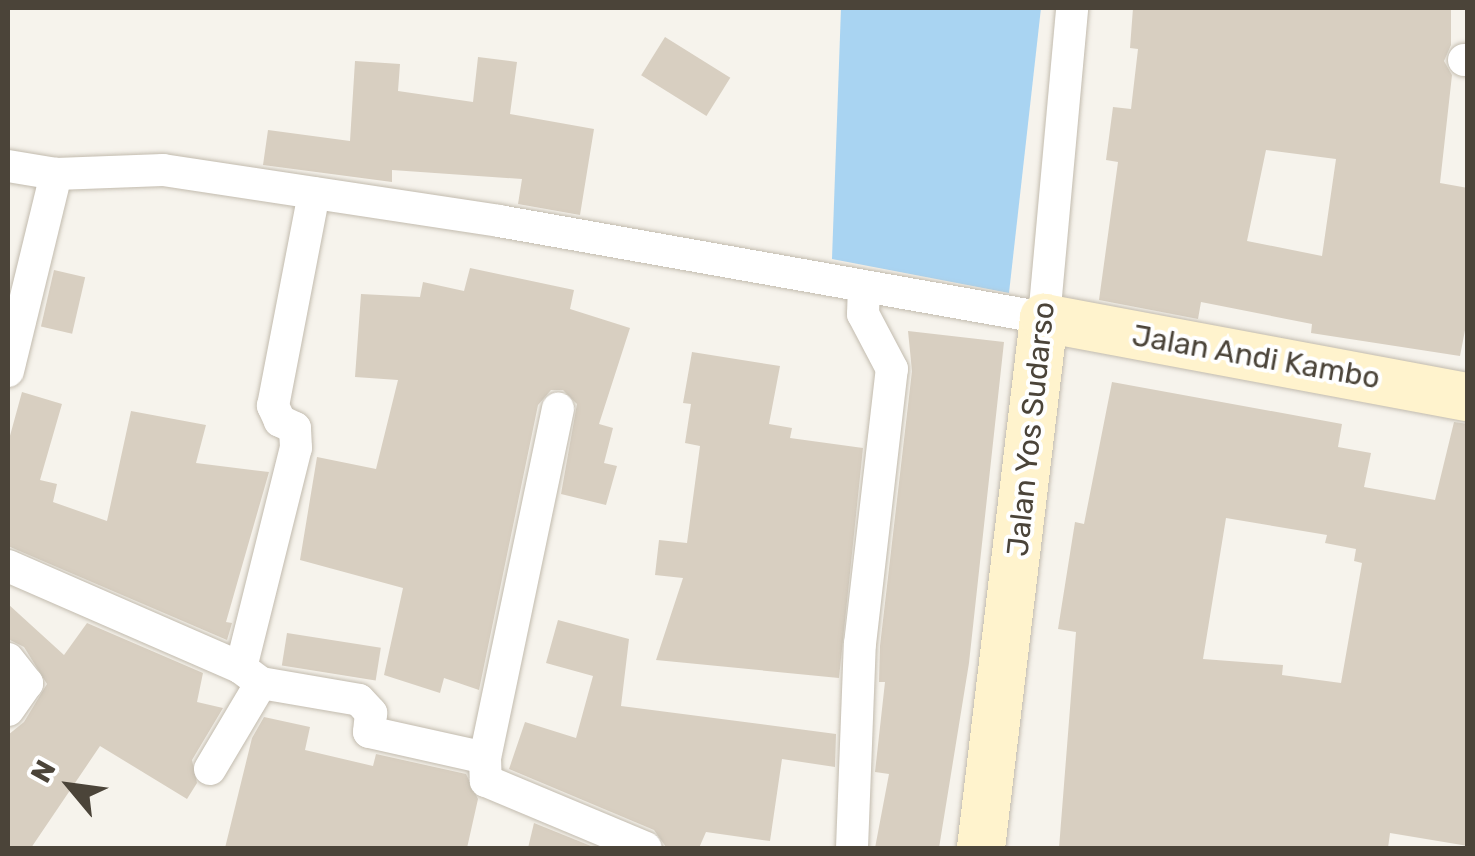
<!DOCTYPE html>
<html>
<head>
<meta charset="utf-8">
<style>
  body { margin:0 }
  #map { position:relative; width:1475px; height:856px; overflow:hidden; background:#f6f3ec; font-family:Rubik,sans-serif }
  div>[style] { position:absolute }
  .water>* { inset:0; background:#a9d4f2 }
  .building>* { inset:0; background:#d8cfc1; transform-origin:0 0 }
  .roads { filter:drop-shadow(0 0 2px #c2bbae) drop-shadow(0 0 2px #c2bbae) }
  .street>* { height:32px; margin:-16px; padding:0 16px; transform-origin:16px; border-radius:16px; background:#fff }
  .secondary>* { height:48px; margin:-24px; padding:0 24px; transform-origin:24px; border-radius:24px; background:#fff3cd }
  span { translate:-50% -50%; white-space:nowrap; text-align:center; line-height:1.15; -webkit-text-stroke:8px #fff; paint-order:stroke }
  .street-label { font-size:30px; color:#4b4439 }
  .frame { position:absolute; inset:0; border:10px solid #4b4439; pointer-events:none }
  .north { position:absolute; left:20px; top:736px; width:100px; height:100px; -webkit-text-stroke:8px #fff; paint-order:stroke; rotate:299deg; font-size:28px; font-weight:700; line-height:40px; text-align:center; color:#4b4439 }
  .north::after { content:''; display:block; margin:auto; width:35px; height:45px; background:#4b4439; clip-path:polygon(50% 0,100% 100%,50% 72%,0 100%) }
</style>
</head>
<body>
<div id="map">
  <div class="water">
    <div style="clip-path:polygon(841px 8px,1041px 8px,1009px 293px,832px 259px)"></div>
  </div>
  <div class="building">
    <div style="clip-path:polygon(evenodd,1133px 8px,1451px 8px,1451px 45px,1444px 61px,1452px 75px,1440px 183px,1468px 188px,1468px 315px,1460px 356px,1311px 333px,1312px 324px,1201px 302px,1198px 319px,1099px 300px,1118px 162px,1106px 160px,1113px 107px,1131px 109px,1138px 49px,1130px 48px,1133px 8px,1266px 150px,1336px 159px,1322px 256px,1247px 241px,1266px 150px)"></div>
    <div style="left:665px;top:37px;width:77px;height:45px;rotate:32deg"></div>
    <div style="clip-path:polygon(478px 57px,517px 62px,510px 114px,594px 129px,580px 215px,518px 204px,522px 179px,392px 170px,392px 182px,263px 165px,268px 130px,350px 141px,355px 61px,400px 64px,398px 91px,473px 102px)"></div>
    <div style="clip-path:polygon(470px 268px,574px 290px,570px 309px,630px 328px,599px 424px,613px 428px,604px 463px,617px 466px,606px 505px,561px 494px,577px 404px,563px 390px,551px 390px,538px 405px,479px 690px,444px 678px,440px 693px,384px 675px,403px 588px,300px 560px,317px 457px,376px 469px,398px 380px,355px 377px,361px 294px,420px 297px,423px 282px,464px 291px)"></div>
    <div style="left:54px;top:270px;width:32px;height:58px;rotate:13deg"></div>
    <div style="clip-path:polygon(908px 331px,1004px 342px,969px 663px,939px 848px,875px 848px,889px 774px,875px 772px,885px 682px,879px 682px,880px 646px,912px 371px)"></div>
    <div style="clip-path:polygon(692px 352px,780px 366px,769px 424px,792px 428px,790px 438px,863px 448px,839px 678px,656px 660px,683px 578px,655px 575px,659px 540px,687px 543px,700px 446px,685px 443px,691px 404px,683px 403px)"></div>
    <div style="clip-path:polygon(evenodd,1112px 382px,1342px 424px,1338px 447px,1371px 453px,1364px 487px,1435px 500px,1454px 422px,1468px 424px,1468px 846px,1390px 833px,1388px 848px,1059px 848px,1076px 632px,1058px 629px,1075px 522px,1084px 524px,1112px 382px,1226px 518px,1327px 535px,1325px 543px,1356px 549px,1354px 561px,1362px 563px,1341px 683px,1282px 675px,1283px 665px,1203px 659px,1226px 518px)"></div>
    <div style="clip-path:polygon(22px 392px,62px 404px,40px 480px,57px 484px,53px 502px,107px 521px,131px 411px,206px 425px,196px 463px,269px 472px,226px 622px,232px 623px,227px 640px,8px 546px,8px 443px)"></div>
    <div style="clip-path:polygon(8px 604px,64px 655px,87px 623px,203px 673px,197px 702px,223px 708px,192px 760px,197px 783px,187px 799px,100px 746px,31px 848px,8px 848px,8px 735px,24px 722px,47px 684px,24px 647px,8px 639px)"></div>
    <div style="clip-path:polygon(558px 620px,629px 639px,621px 706px,836px 734px,835px 767px,782px 759px,770px 841px,706px 832px,699px 848px,666px 847px,654px 830px,509px 769px,525px 722px,576px 738px,593px 676px,546px 663px)"></div>
    <div style="left:287px;top:633px;width:95px;height:33px;rotate:9deg"></div>
    <div style="clip-path:polygon(264px 717px,310px 727px,305px 750px,373px 766px,376px 754px,466px 774px,478px 799px,467px 848px,225px 848px,252px 738px)"></div>
    <div style="clip-path:polygon(534px 823px,591px 846px,590px 848px,528px 848px)"></div>
  </div>
  <div class="roads">
    <div class="street">
      <div style="left:1464px;top:60px;width:4px"></div>
      <div style="left:8px;top:166px;width:49px;rotate:9.5deg"></div>
      <div style="left:56px;top:174px;width:107px;rotate:-2.1deg"></div>
      <div style="left:163px;top:170px;width:340px;rotate:8.6deg"></div>
      <div style="left:499px;top:221px;width:554px;rotate:10.09deg"></div>
      <div style="left:1044px;top:318px;width:311px;rotate:-84.8deg"></div>
      <div style="left:8px;top:371px;width:203px;rotate:-76.3deg"></div>
      <div style="left:8px;top:566px;width:254px;rotate:23.6deg"></div>
      <div style="left:8px;top:659px;width:31px;rotate:52deg"></div>
      <div style="left:27px;top:683px;width:33px;rotate:125deg"></div>
      <div style="left:261px;top:683px;width:99px;rotate:9.8deg"></div>
      <div style="left:359px;top:700px;width:18px;rotate:47deg"></div>
      <div style="left:371px;top:713px;width:19px;rotate:96deg"></div>
      <div style="left:369px;top:732px;width:119px;rotate:12.6deg"></div>
      <div style="left:485px;top:758px;width:23px;rotate:88deg"></div>
      <div style="left:486px;top:781px;width:173px;rotate:22.7deg"></div>
      <div style="left:485px;top:758px;width:357px;rotate:-78.2deg"></div>
      <div style="left:210px;top:769px;width:100px;rotate:-59.3deg"></div>
      <div style="left:261px;top:683px;width:25px;rotate:-143deg"></div>
      <div style="left:241px;top:668px;width:227px;rotate:-76deg"></div>
      <div style="left:296px;top:448px;width:20px;rotate:-93deg"></div>
      <div style="left:295px;top:428px;width:17px;rotate:-155deg"></div>
      <div style="left:280px;top:421px;width:17px;rotate:-115deg"></div>
      <div style="left:273px;top:406px;width:217px;rotate:-79.1deg"></div>
      <div style="left:852px;top:848px;width:204px;rotate:-87.8deg"></div>
      <div style="left:860px;top:644px;width:277px;rotate:-83.4deg"></div>
      <div style="left:892px;top:369px;width:62px;rotate:-117.8deg"></div>
      <div style="left:863px;top:314px;width:26px;rotate:-88deg"></div>
    </div>
    <div class="secondary">
      <div style="left:981px;top:848px;width:534px;rotate:-83.22deg"></div>
      <div style="left:1044px;top:318px;width:431px;rotate:10.6deg"></div>
    </div>
  </div>
  <div class="street-label">
    <span style="left:1256px;top:357px;rotate:10deg">Jalan Andi Kambo</span>
    <span style="left:1031px;top:429px;rotate:-84deg">Jalan Yos Sudarso</span>
  </div>
  <div class="frame"></div>
  <div class="north">N</div>
</div>
</body>
</html>
